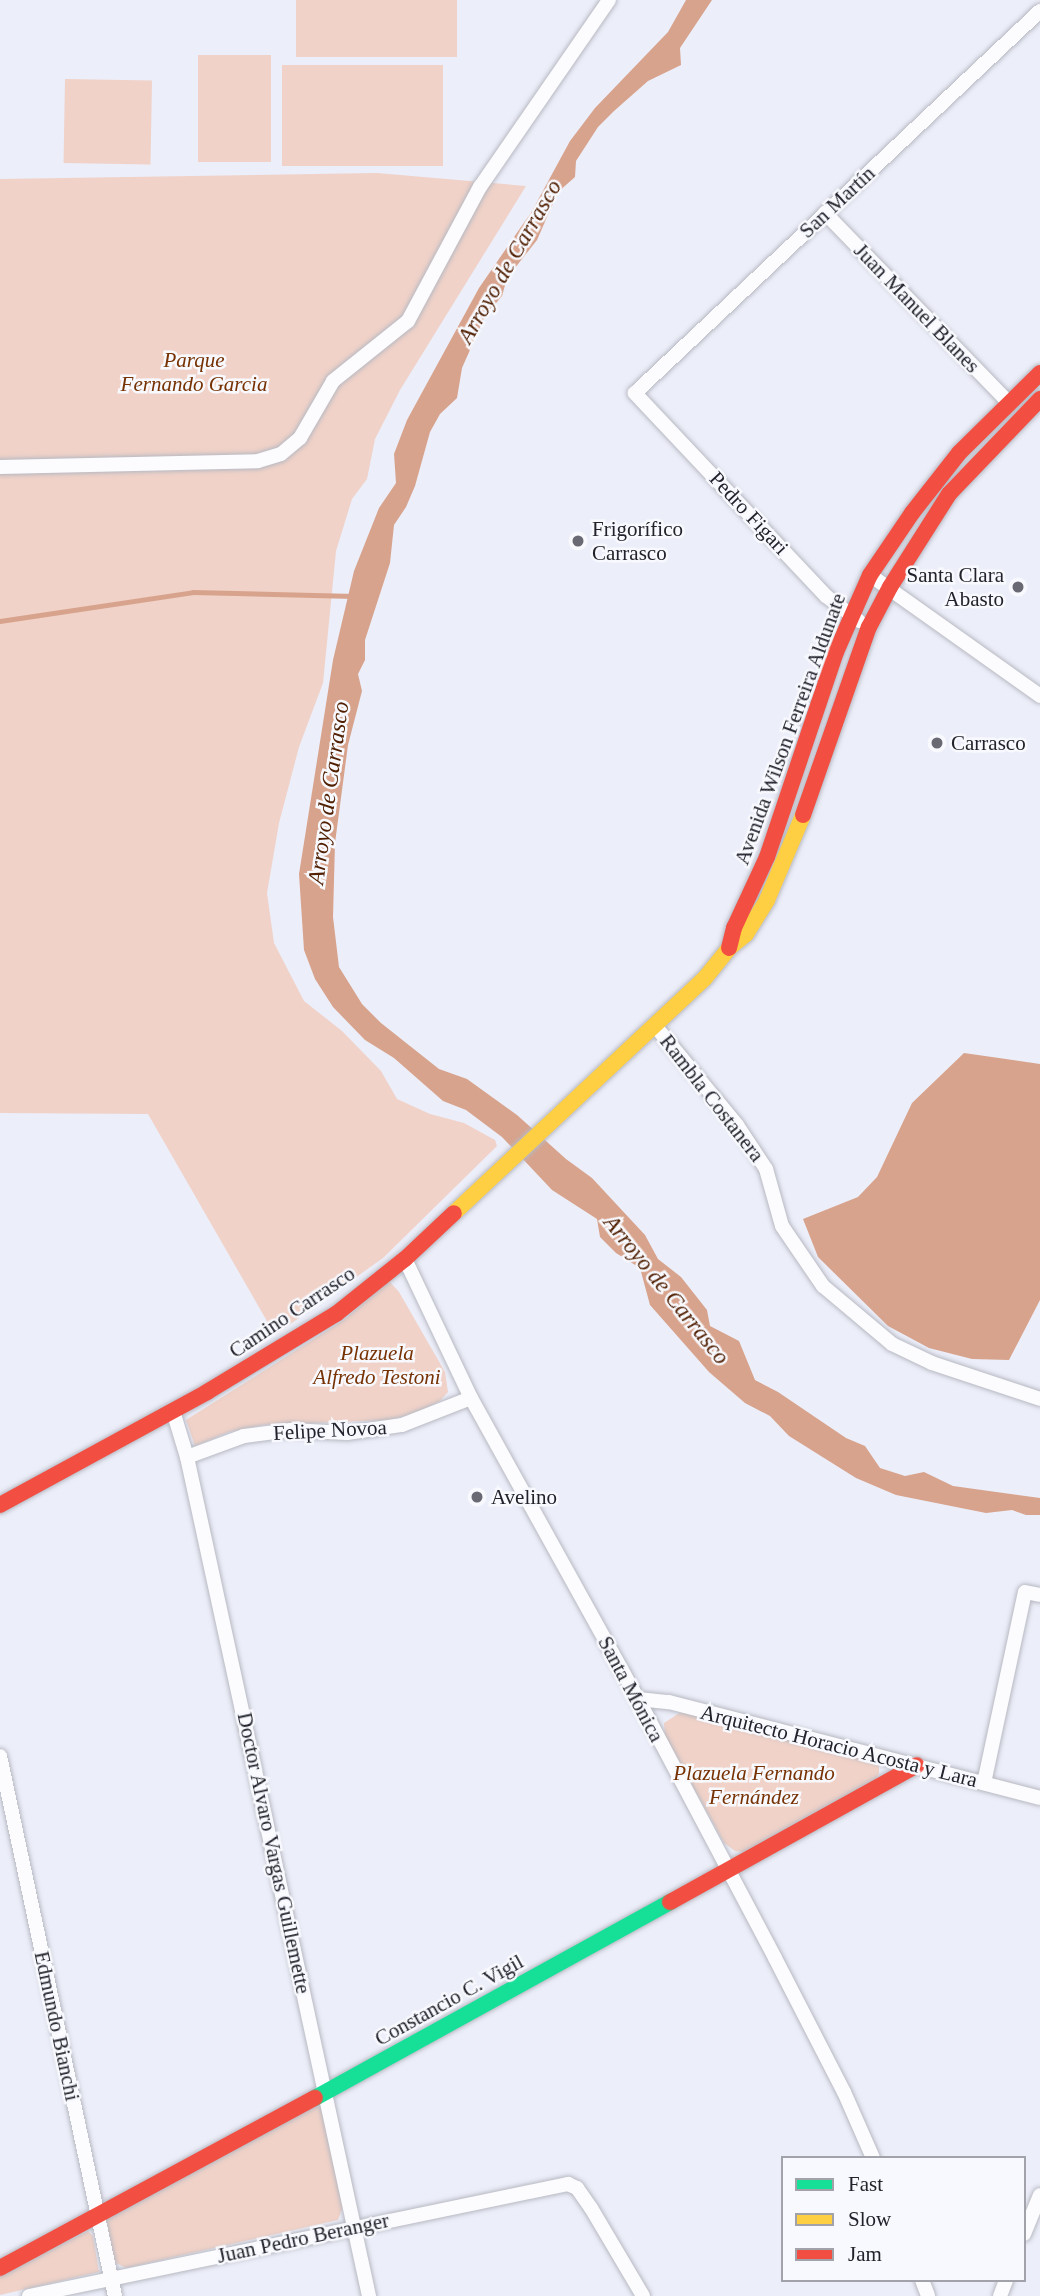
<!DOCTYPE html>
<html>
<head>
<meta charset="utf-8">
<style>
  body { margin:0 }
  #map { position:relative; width:1040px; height:2296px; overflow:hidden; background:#eceef9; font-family:Georgia,serif }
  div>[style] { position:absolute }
  .green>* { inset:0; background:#f0d2c8; transform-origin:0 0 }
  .water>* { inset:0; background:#d8a38c }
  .stream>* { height:4.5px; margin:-2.25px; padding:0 2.25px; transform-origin:2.25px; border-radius:2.25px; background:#d8a38c }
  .roads { filter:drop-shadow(0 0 2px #b7b9c2) drop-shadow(0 0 2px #b7b9c2) }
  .street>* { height:14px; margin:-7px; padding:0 7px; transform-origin:7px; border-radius:7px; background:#fcfcfe }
  .fast>* { height:16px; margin:-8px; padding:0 8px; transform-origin:8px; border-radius:8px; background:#16e098 }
  .slow>* { height:16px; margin:-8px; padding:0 8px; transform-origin:8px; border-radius:8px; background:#ffcf43 }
  .jam>* { height:16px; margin:-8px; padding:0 8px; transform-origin:8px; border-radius:8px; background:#f24e42 }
  .dots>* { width:19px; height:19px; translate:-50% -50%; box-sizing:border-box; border:4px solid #f8f9fe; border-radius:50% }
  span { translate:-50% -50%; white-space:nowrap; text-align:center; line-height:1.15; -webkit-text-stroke:5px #f8f9fe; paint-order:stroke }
  .street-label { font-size:21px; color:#21222b }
  .park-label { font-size:21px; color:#773204; font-style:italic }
  .poi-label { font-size:21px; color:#21222b }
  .left { translate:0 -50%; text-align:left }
  .right { translate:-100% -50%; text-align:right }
  .water-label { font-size:23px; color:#512003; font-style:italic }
  .legend { position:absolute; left:781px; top:2156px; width:245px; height:126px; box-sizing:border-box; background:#f8f9fe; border:2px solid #a2a3aa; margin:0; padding:9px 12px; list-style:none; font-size:21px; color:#21222b }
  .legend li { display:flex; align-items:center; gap:14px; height:35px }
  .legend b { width:35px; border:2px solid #a2a3aa }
</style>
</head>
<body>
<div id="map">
  <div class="green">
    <div style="left:296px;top:0;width:161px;height:57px"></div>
    <div style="left:198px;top:55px;width:73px;height:107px"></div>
    <div style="left:282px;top:65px;width:161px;height:101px"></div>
    <div style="left:65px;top:79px;width:87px;height:84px;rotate:1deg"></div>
    <div style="clip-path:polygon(377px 173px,526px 186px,400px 390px,375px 439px,367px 479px,352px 499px,336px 551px,323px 683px,299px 747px,279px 823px,267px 893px,274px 943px,304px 1001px,342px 1031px,381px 1071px,397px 1099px,430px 1114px,464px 1123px,495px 1140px,497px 1146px,383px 1258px,275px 1335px,148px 1114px,0 1113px,0 179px)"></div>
    <div style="clip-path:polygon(389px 1281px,399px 1292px,445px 1372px,448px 1392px,440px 1401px,415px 1413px,390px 1420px,263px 1425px,229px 1432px,195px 1446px,186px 1420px,344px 1320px)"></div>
    <div style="clip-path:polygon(681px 1712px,874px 1761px,879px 1765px,879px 1773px,876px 1780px,744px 1852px,735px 1851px,724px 1843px,665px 1736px,664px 1723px)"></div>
    <div style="clip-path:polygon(317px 2106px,323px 2111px,343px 2207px,338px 2220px,126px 2268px,114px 2262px,106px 2219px)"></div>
    <div style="clip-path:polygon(88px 2231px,93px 2236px,99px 2272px,0 2295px,0 2275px)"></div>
  </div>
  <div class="water">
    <div style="clip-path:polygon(686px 0,712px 0,680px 48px,681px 65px,648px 81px,614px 111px,598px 127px,576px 161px,575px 177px,558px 192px,537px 240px,507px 278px,502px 296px,485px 316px,462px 368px,457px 398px,440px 414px,430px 432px,415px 486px,406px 507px,394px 525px,390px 563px,365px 640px,365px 660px,358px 674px,362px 691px,348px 745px,335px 843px,333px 917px,339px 967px,362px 1004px,381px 1023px,439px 1069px,467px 1079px,517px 1115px,566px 1159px,592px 1178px,645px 1235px,658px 1259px,681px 1277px,707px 1310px,710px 1326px,739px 1341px,755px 1380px,778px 1392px,846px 1438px,865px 1446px,880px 1468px,905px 1476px,924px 1472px,953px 1486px,1040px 1498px,1040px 1515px,1026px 1515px,1012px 1510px,986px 1513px,896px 1495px,856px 1478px,789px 1436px,770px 1416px,745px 1403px,709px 1372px,650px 1305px,640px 1268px,616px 1253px,600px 1237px,597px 1219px,552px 1190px,502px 1137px,466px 1110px,443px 1101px,394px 1058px,365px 1040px,333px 1007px,315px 979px,304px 950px,299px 874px,333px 660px,354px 571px,379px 508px,396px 483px,394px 454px,407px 420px,479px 288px,532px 211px,570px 141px,595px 108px,668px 32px)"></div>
    <div style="clip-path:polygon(964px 1053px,1040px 1064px,1040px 1300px,1009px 1360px,972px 1359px,929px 1348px,888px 1326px,818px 1257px,803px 1219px,858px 1197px,877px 1177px,912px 1103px)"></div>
  </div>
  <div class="stream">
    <div style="left:0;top:621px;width:195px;rotate:-8.5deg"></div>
    <div style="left:193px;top:592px;width:161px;rotate:1.4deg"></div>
  </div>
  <div class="roads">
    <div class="street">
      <div style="left:825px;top:213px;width:264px;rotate:45.9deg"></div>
      <div style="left:0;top:467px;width:258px;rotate:-1.3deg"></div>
      <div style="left:258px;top:461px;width:24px;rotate:-17deg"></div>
      <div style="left:281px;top:454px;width:25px;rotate:-40deg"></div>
      <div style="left:300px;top:438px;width:66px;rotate:-59.9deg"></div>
      <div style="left:333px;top:381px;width:96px;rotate:-38.7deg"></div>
      <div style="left:408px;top:321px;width:152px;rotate:-61.8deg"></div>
      <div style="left:480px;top:187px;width:227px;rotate:-55.4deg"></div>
      <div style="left:870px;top:575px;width:209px;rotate:35.4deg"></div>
      <div style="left:859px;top:621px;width:41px;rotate:-142.9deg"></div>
      <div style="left:826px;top:596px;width:279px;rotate:-133.3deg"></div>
      <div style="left:635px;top:393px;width:557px;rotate:-43.33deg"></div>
      <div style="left:656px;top:1027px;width:127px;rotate:50.4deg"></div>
      <div style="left:737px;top:1125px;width:53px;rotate:56.6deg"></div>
      <div style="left:766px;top:1169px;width:59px;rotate:74.3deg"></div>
      <div style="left:782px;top:1226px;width:73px;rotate:55.7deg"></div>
      <div style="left:823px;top:1286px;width:90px;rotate:40deg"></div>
      <div style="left:892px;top:1344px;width:44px;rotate:25.4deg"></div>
      <div style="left:932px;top:1363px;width:114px;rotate:18.4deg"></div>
      <div style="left:405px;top:1259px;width:154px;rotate:64.6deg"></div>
      <div style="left:471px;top:1398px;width:344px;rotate:61deg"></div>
      <div style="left:638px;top:1699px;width:293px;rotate:62.1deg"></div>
      <div style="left:775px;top:1958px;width:151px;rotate:62.8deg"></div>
      <div style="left:844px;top:2092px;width:72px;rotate:66.3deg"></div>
      <div style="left:173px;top:1411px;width:48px;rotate:73.1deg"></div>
      <div style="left:187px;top:1457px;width:859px;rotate:77.76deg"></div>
      <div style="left:187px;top:1457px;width:61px;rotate:-20.2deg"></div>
      <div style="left:244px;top:1436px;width:46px;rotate:-7.4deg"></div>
      <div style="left:290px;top:1430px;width:57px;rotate:3deg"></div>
      <div style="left:347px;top:1433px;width:56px;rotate:-8.3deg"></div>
      <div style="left:402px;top:1425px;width:74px;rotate:-21.4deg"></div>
      <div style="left:638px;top:1699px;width:31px;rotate:6deg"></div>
      <div style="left:669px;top:1702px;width:383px;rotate:14.5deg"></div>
      <div style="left:0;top:1756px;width:552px;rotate:77.98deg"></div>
      <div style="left:984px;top:1783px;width:195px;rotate:-77.9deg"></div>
      <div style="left:1025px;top:1592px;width:15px;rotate:11deg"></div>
      <div style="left:1024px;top:2234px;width:42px;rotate:-67.7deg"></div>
      <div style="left:922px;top:2280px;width:17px;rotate:69deg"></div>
      <div style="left:29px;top:2296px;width:551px;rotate:-11.74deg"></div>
      <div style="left:568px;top:2184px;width:10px;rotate:24deg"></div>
      <div style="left:577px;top:2188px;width:24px;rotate:55deg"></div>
      <div style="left:591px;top:2208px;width:102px;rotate:59.4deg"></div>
      <div style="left:1000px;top:2296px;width:17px;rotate:-69deg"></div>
    </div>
    <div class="fast">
      <div style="left:315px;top:2098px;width:406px;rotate:-28.9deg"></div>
    </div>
    <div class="slow">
      <div style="left:454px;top:1213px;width:344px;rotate:-43.1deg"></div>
      <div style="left:705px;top:978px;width:38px;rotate:-51deg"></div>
      <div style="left:729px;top:948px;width:22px;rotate:-39deg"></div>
      <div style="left:746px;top:934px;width:40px;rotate:-58deg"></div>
      <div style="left:767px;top:900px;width:92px;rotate:-67deg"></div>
    </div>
    <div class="jam">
      <div style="left:803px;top:815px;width:199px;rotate:-70.7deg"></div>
      <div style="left:869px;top:627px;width:45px;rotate:-62.3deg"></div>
      <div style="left:890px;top:587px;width:110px;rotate:-57.6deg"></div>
      <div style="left:949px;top:494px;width:132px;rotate:-46.2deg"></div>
      <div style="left:729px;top:948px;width:21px;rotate:-76deg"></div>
      <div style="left:734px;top:928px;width:78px;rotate:-65.1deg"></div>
      <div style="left:767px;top:857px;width:216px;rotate:-71.4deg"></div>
      <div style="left:836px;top:652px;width:84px;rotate:-66.2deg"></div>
      <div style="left:870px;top:575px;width:75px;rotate:-55.9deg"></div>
      <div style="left:912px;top:513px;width:76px;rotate:-51.9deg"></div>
      <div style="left:959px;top:453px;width:114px;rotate:-44.6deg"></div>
      <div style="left:0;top:1505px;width:236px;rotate:-28.6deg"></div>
      <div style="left:207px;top:1392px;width:151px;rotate:-31.2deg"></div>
      <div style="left:336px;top:1314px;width:88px;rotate:-38.6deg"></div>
      <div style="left:405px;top:1259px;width:67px;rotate:-43.2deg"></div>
      <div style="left:670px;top:1902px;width:282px;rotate:-29deg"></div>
      <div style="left:0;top:2268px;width:358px;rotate:-28.4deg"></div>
    </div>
  </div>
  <div class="dots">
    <div style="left:578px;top:541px;background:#686973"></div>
    <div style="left:1018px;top:587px;background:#686973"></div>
    <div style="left:937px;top:743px;background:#686973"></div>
    <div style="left:477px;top:1497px;background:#686973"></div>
  </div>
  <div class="street-label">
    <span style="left:837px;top:202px;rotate:-43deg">San Martín</span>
    <span style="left:917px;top:308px;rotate:46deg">Juan Manuel Blanes</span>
    <span style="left:749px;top:513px;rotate:47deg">Pedro Figari</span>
    <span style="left:790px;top:729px;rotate:-70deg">Avenida Wilson Ferreira Aldunate</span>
    <span style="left:712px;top:1098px;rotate:52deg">Rambla Costanera</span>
    <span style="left:292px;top:1312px;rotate:-34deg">Camino Carrasco</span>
    <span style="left:330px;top:1430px;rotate:-3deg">Felipe Novoa</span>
    <span style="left:631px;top:1689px;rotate:62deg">Santa Mónica</span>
    <span style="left:839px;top:1746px;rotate:14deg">Arquitecto Horacio Acosta y Lara</span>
    <span style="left:274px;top:1853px;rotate:78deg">Doctor Alvaro Vargas Guillemette</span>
    <span style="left:449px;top:2000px;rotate:-29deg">Constancio C. Vigil</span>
    <span style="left:57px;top:2026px;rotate:78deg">Edmundo Bianchi</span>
    <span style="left:303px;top:2238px;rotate:-12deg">Juan Pedro Beranger</span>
  </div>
  <div class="park-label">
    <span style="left:194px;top:372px">Parque<br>Fernando Garcia</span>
    <span style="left:377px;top:1365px">Plazuela<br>Alfredo Testoni</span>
    <span style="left:754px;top:1785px">Plazuela Fernando<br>Fernández</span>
  </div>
  <div class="poi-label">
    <span class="left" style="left:592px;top:541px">Frigorífico<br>Carrasco</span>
    <span class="right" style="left:1004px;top:587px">Santa Clara<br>Abasto</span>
    <span class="left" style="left:951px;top:743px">Carrasco</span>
    <span class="left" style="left:491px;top:1497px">Avelino</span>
  </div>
  <div class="water-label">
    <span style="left:510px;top:262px;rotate:-60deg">Arroyo de Carrasco</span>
    <span style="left:329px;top:793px;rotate:-82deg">Arroyo de Carrasco</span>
    <span style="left:666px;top:1290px;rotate:51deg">Arroyo de Carrasco</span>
  </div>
  <ul class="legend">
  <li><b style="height:9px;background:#16e098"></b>Fast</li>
  <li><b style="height:9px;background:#ffcf43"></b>Slow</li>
  <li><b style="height:9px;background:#f24e42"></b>Jam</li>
  </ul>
</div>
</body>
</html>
